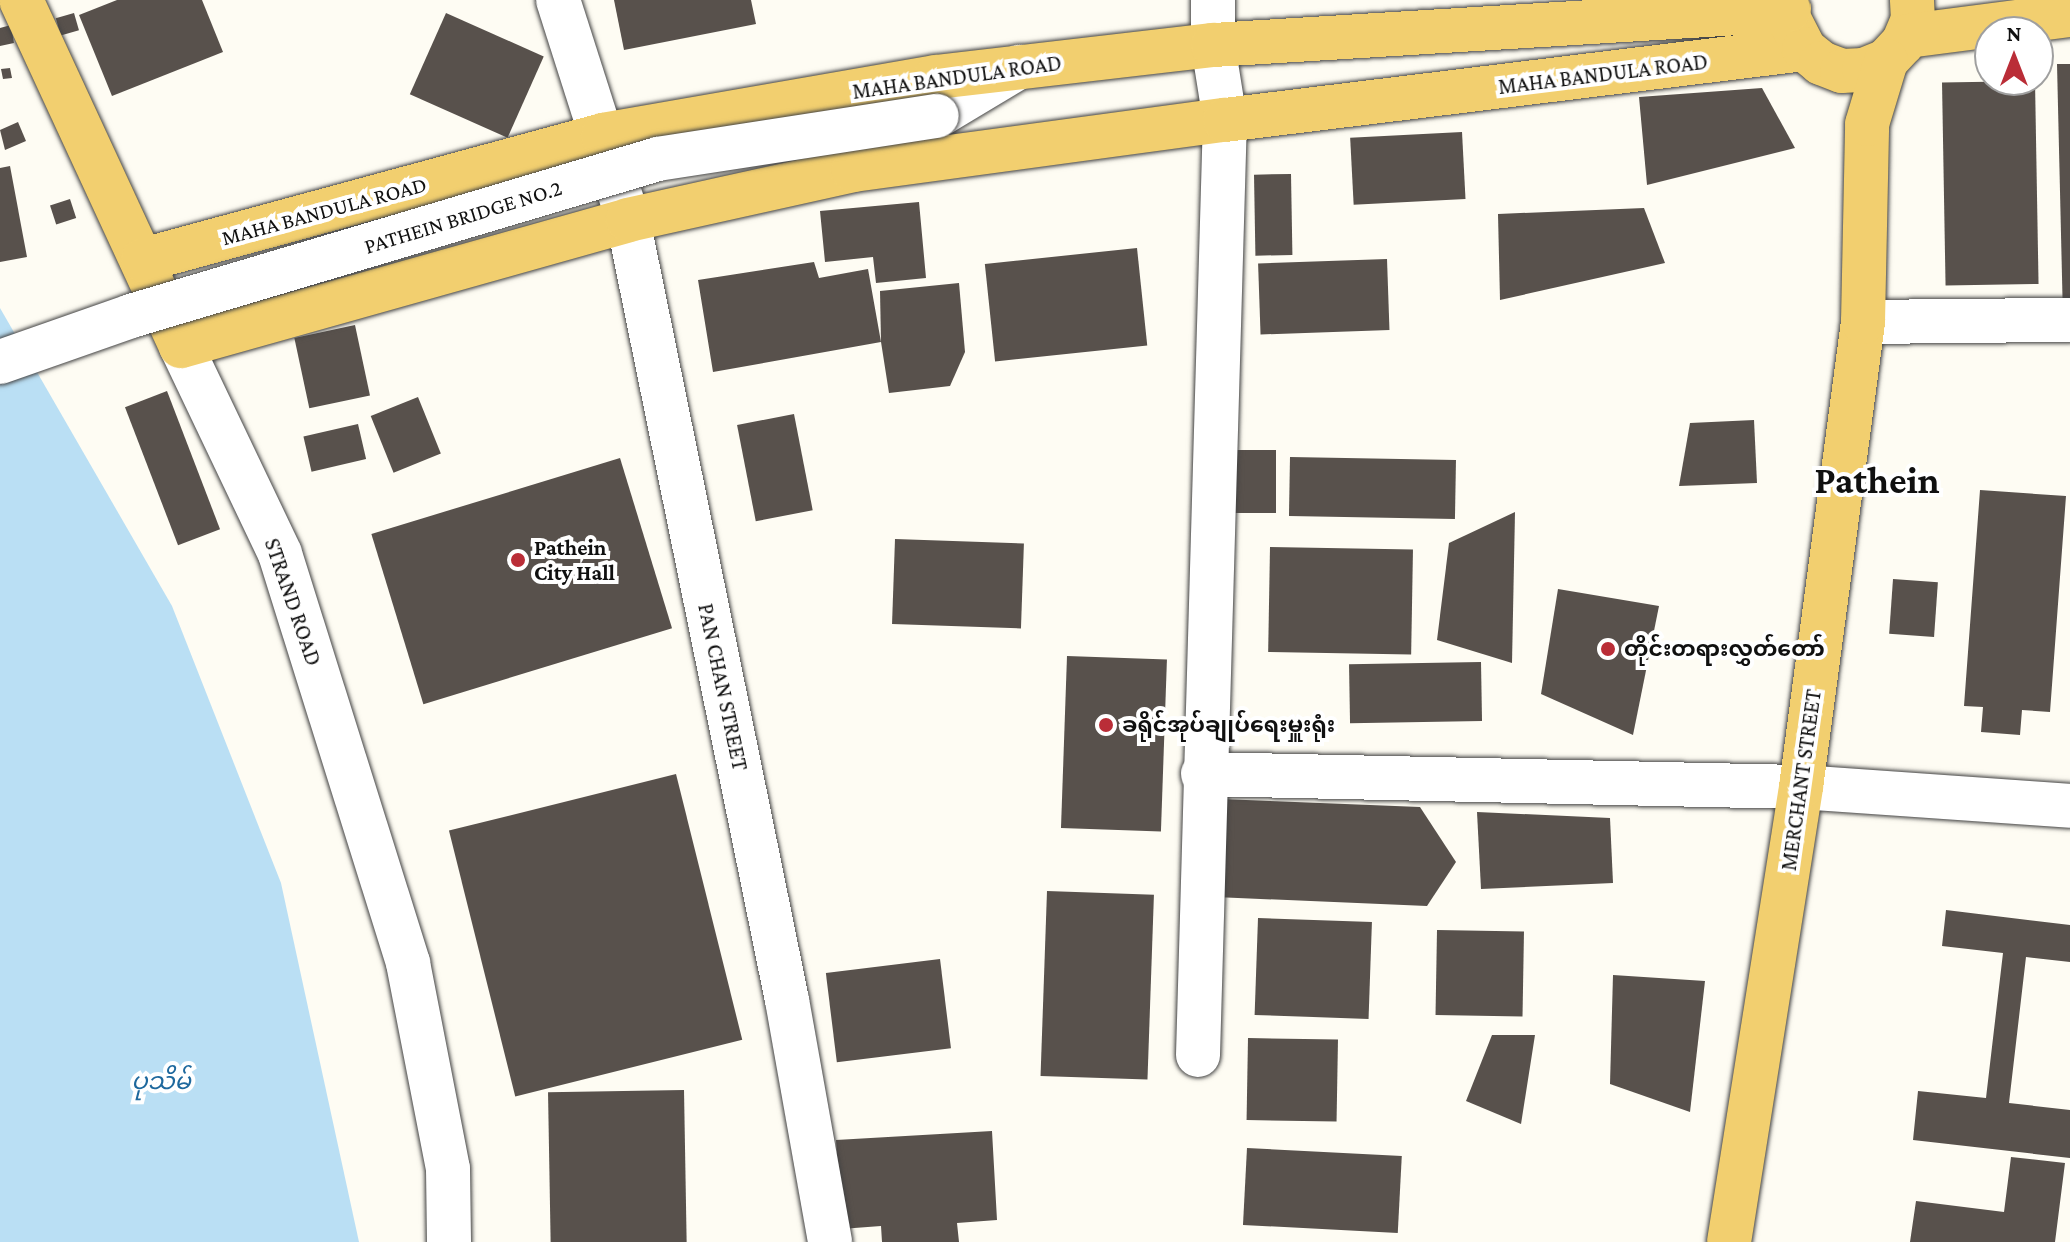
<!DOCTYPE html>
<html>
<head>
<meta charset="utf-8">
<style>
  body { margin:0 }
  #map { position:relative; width:2070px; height:1242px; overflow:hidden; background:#fefcf3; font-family:"Crimson Pro","Noto Sans Myanmar",serif }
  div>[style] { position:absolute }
  .water>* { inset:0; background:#badff4 }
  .building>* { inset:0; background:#58514c; transform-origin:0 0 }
  .roads { filter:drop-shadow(0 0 2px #434343) drop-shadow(0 0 2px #434343) }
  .minor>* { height:44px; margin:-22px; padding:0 22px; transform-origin:22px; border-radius:22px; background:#fff }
  .major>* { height:44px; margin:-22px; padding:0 22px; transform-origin:22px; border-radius:22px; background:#f2cf6f }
  .bridges { filter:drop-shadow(0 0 2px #434343) drop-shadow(0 0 2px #434343) }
  .minor-bridge>* { height:44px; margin:-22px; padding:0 22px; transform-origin:22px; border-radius:22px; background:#fff }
  .dots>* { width:22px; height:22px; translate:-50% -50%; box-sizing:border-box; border:4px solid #fff; border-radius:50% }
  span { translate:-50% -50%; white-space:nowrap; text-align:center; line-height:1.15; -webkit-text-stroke:8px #fff; paint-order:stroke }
  .street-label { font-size:22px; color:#101010 }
  .poi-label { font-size:22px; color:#101010; font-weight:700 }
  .left { translate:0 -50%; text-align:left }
  .water-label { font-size:24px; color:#1d689d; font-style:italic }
  .town-label { font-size:38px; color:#101010; font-weight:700 }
  .north { position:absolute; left:1974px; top:16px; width:80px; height:80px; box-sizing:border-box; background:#fff; border:2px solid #9f9f9f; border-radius:50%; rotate:0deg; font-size:22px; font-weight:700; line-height:32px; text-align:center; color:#101010 }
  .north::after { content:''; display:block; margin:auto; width:28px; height:36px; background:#ba2d37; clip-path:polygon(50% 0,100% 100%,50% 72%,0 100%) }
</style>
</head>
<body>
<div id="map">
  <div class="water">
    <div style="clip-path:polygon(0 308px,172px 606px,281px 883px,359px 1242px,0 1242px)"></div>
  </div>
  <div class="building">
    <div style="clip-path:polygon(117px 0,202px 0,223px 52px,112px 96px,79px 15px)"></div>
    <div style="clip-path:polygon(614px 0,751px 0,756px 24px,624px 50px)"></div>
    <div style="left:74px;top:13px;width:18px;height:19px;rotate:74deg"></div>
    <div style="left:446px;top:13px;width:107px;height:89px;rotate:24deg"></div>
    <div style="clip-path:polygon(11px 25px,14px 43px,0 46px,0 28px)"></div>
    <div style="clip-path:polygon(2057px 64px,2070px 64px,2070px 319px,2063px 319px)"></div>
    <div style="clip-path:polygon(10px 68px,12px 78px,3px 79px,1px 69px)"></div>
    <div style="left:2035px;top:81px;width:203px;height:93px;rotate:89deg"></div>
    <div style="clip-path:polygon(1762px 88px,1795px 148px,1647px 185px,1639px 97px)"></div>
    <div style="clip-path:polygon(18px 122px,26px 141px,5px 150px,0 130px)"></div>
    <div style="left:1462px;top:132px;width:67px;height:112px;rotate:87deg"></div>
    <div style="clip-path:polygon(10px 166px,27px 257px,0 262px,0 168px)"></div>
    <div style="left:1291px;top:174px;width:81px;height:37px;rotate:89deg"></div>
    <div style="left:70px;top:199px;width:20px;height:21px;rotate:72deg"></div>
    <div style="clip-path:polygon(919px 202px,926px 278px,876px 283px,873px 257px,825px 262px,820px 211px)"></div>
    <div style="clip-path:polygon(1644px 208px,1665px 263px,1500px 300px,1498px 214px)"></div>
    <div style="left:1137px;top:248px;width:98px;height:153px;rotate:84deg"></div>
    <div style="left:1387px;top:259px;width:71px;height:129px;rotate:88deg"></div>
    <div style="clip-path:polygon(814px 262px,819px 278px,868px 269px,881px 342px,713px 372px,698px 280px)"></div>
    <div style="clip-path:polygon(959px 283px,965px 352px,950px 386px,889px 393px,881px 342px,880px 291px)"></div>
    <div style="left:355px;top:325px;width:72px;height:62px;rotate:78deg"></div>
    <div style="left:167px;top:391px;width:148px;height:45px;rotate:69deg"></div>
    <div style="left:418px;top:397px;width:61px;height:51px;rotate:68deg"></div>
    <div style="left:794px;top:414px;width:98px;height:58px;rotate:79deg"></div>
    <div style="clip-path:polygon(1754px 420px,1757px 483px,1679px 486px,1690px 423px)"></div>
    <div style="left:358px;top:424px;width:36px;height:56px;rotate:77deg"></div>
    <div style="left:1232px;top:450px;width:44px;height:63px"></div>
    <div style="left:1290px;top:457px;width:166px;height:59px;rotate:1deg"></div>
    <div style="left:620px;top:458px;width:178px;height:260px;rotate:73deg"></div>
    <div style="clip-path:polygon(1980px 490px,2066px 496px,2050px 712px,2022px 710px,2020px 735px,1981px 732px,1983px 707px,1964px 706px)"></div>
    <div style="clip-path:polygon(1515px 512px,1512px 663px,1437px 640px,1449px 543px)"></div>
    <div style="left:895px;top:539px;width:129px;height:85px;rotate:2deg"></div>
    <div style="left:1270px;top:547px;width:143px;height:105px;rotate:1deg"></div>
    <div style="left:1893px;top:579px;width:45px;height:55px;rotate:4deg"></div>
    <div style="clip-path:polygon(1558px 589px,1659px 606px,1633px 735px,1541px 694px)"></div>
    <div style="left:1067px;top:656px;width:100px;height:172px;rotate:2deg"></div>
    <div style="left:1481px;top:662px;width:59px;height:132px;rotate:89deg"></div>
    <div style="left:676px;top:774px;width:274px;height:234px;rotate:76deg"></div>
    <div style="clip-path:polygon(1220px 799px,1420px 807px,1456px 862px,1427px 906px,1215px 897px)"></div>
    <div style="clip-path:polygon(1477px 812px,1610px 818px,1613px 883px,1481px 889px)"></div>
    <div style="left:1047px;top:891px;width:107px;height:185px;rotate:2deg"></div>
    <div style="clip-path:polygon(1946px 910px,2070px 925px,2070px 962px,2026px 957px,2009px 1103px,2070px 1110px,2070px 1158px,1913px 1140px,1918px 1091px,1986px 1098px,2003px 953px,1942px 946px)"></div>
    <div style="left:1258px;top:918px;width:114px;height:97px;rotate:2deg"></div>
    <div style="left:1437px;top:930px;width:87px;height:85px;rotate:1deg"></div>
    <div style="left:940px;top:959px;width:90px;height:115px;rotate:83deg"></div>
    <div style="clip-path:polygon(1613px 975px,1705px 981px,1690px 1112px,1610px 1084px)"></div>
    <div style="clip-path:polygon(1492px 1035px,1535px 1035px,1521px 1124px,1466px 1101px)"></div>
    <div style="left:1248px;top:1038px;width:90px;height:82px;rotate:1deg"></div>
    <div style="left:684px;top:1090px;width:152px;height:136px;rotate:89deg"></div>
    <div style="clip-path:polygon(992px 1131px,997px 1220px,957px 1223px,959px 1242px,882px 1242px,881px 1226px,841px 1229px,836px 1140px)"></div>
    <div style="left:1247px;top:1148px;width:155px;height:77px;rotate:3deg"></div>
    <div style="clip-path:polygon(2011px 1157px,2065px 1163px,2055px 1242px,1910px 1242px,1916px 1201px,2004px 1212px)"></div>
  </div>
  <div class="roads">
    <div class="minor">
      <div style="left:558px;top:0;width:231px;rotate:72.3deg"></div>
      <div style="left:628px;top:220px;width:796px;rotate:78.48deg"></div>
      <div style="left:787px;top:1000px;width:246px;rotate:79.9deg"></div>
      <div style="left:937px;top:116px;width:96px;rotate:-30.9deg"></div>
      <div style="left:1863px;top:322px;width:207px;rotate:-0.6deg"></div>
      <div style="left:181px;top:346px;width:230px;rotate:64.5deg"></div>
      <div style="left:280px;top:554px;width:429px;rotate:72.6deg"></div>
      <div style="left:408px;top:963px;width:210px;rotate:79deg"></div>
      <div style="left:448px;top:1169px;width:73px;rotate:89.2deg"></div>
      <div style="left:1203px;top:774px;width:598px;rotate:1.25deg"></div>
      <div style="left:1801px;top:787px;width:270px;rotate:4deg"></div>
      <div style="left:1198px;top:1055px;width:935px;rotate:-88.35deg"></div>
      <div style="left:1225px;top:120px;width:76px;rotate:-99.1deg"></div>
      <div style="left:1213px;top:45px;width:45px;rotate:-90deg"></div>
    </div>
    <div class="major">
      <div style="left:21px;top:0;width:381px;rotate:65.2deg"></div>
      <div style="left:181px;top:346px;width:464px;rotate:-15.7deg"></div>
      <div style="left:628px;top:220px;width:230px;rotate:-12.5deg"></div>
      <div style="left:853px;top:170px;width:375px;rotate:-7.7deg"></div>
      <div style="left:1225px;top:120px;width:583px;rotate:-6.99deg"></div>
      <div style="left:1791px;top:23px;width:29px;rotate:63deg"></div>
      <div style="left:1804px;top:49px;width:22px;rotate:39deg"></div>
      <div style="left:1821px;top:63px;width:22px;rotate:21deg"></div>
      <div style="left:1842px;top:71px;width:22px;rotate:-3deg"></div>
      <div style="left:1864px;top:70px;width:24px;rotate:-22deg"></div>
      <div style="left:1886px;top:61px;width:25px;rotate:-47deg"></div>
      <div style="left:1903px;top:43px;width:25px;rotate:-67deg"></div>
      <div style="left:1913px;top:20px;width:20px;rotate:-93deg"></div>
      <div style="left:1908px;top:36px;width:163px;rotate:-7.4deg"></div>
      <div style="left:143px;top:260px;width:477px;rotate:-15.2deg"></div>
      <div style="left:603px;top:135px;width:338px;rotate:-9.9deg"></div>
      <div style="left:936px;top:77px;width:279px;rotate:-6.6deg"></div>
      <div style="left:1213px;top:45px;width:577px;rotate:-3.48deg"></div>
      <div style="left:1729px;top:1242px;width:461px;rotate:-81deg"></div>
      <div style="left:1801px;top:787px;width:469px;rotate:-82.4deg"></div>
      <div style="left:1863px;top:322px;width:198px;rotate:-88.8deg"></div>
      <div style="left:1867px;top:124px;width:66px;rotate:-73.2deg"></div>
    </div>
  </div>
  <div class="bridges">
    <div class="minor-bridge">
      <div style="left:0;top:362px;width:139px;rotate:-19.3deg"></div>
      <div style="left:131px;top:316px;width:550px;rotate:-16.59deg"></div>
      <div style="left:658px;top:159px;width:282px;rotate:-8.8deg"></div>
    </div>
  </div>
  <div class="dots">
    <div style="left:518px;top:560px;background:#ba2d37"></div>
    <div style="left:1608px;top:649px;background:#ba2d37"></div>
    <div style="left:1106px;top:725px;background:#ba2d37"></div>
  </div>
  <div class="street-label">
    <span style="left:1603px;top:74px;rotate:-7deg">MAHA BANDULA ROAD</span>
    <span style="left:957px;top:77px;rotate:-8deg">MAHA BANDULA ROAD</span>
    <span style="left:324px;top:211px;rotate:-15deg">MAHA BANDULA ROAD</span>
    <span style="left:463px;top:217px;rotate:-17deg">PATHEIN BRIDGE NO.2</span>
    <span style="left:293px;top:602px;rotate:71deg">STRAND ROAD</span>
    <span style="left:723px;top:687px;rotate:78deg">PAN CHAN STREET</span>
    <span style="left:1801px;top:780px;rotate:-82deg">MERCHANT STREET</span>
  </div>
  <div class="poi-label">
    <span class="left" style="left:534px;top:560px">Pathein<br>City Hall</span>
    <span class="left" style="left:1624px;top:649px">တိုင်းတရားလွှတ်တော်</span>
    <span class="left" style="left:1122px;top:725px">ခရိုင်အုပ်ချုပ်ရေးမှူးရုံး</span>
  </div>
  <div class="water-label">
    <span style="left:161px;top:1081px">ပုသိမ်</span>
  </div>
  <div class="town-label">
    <span style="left:1877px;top:481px">Pathein</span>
  </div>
  <div class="north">N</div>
</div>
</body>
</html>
